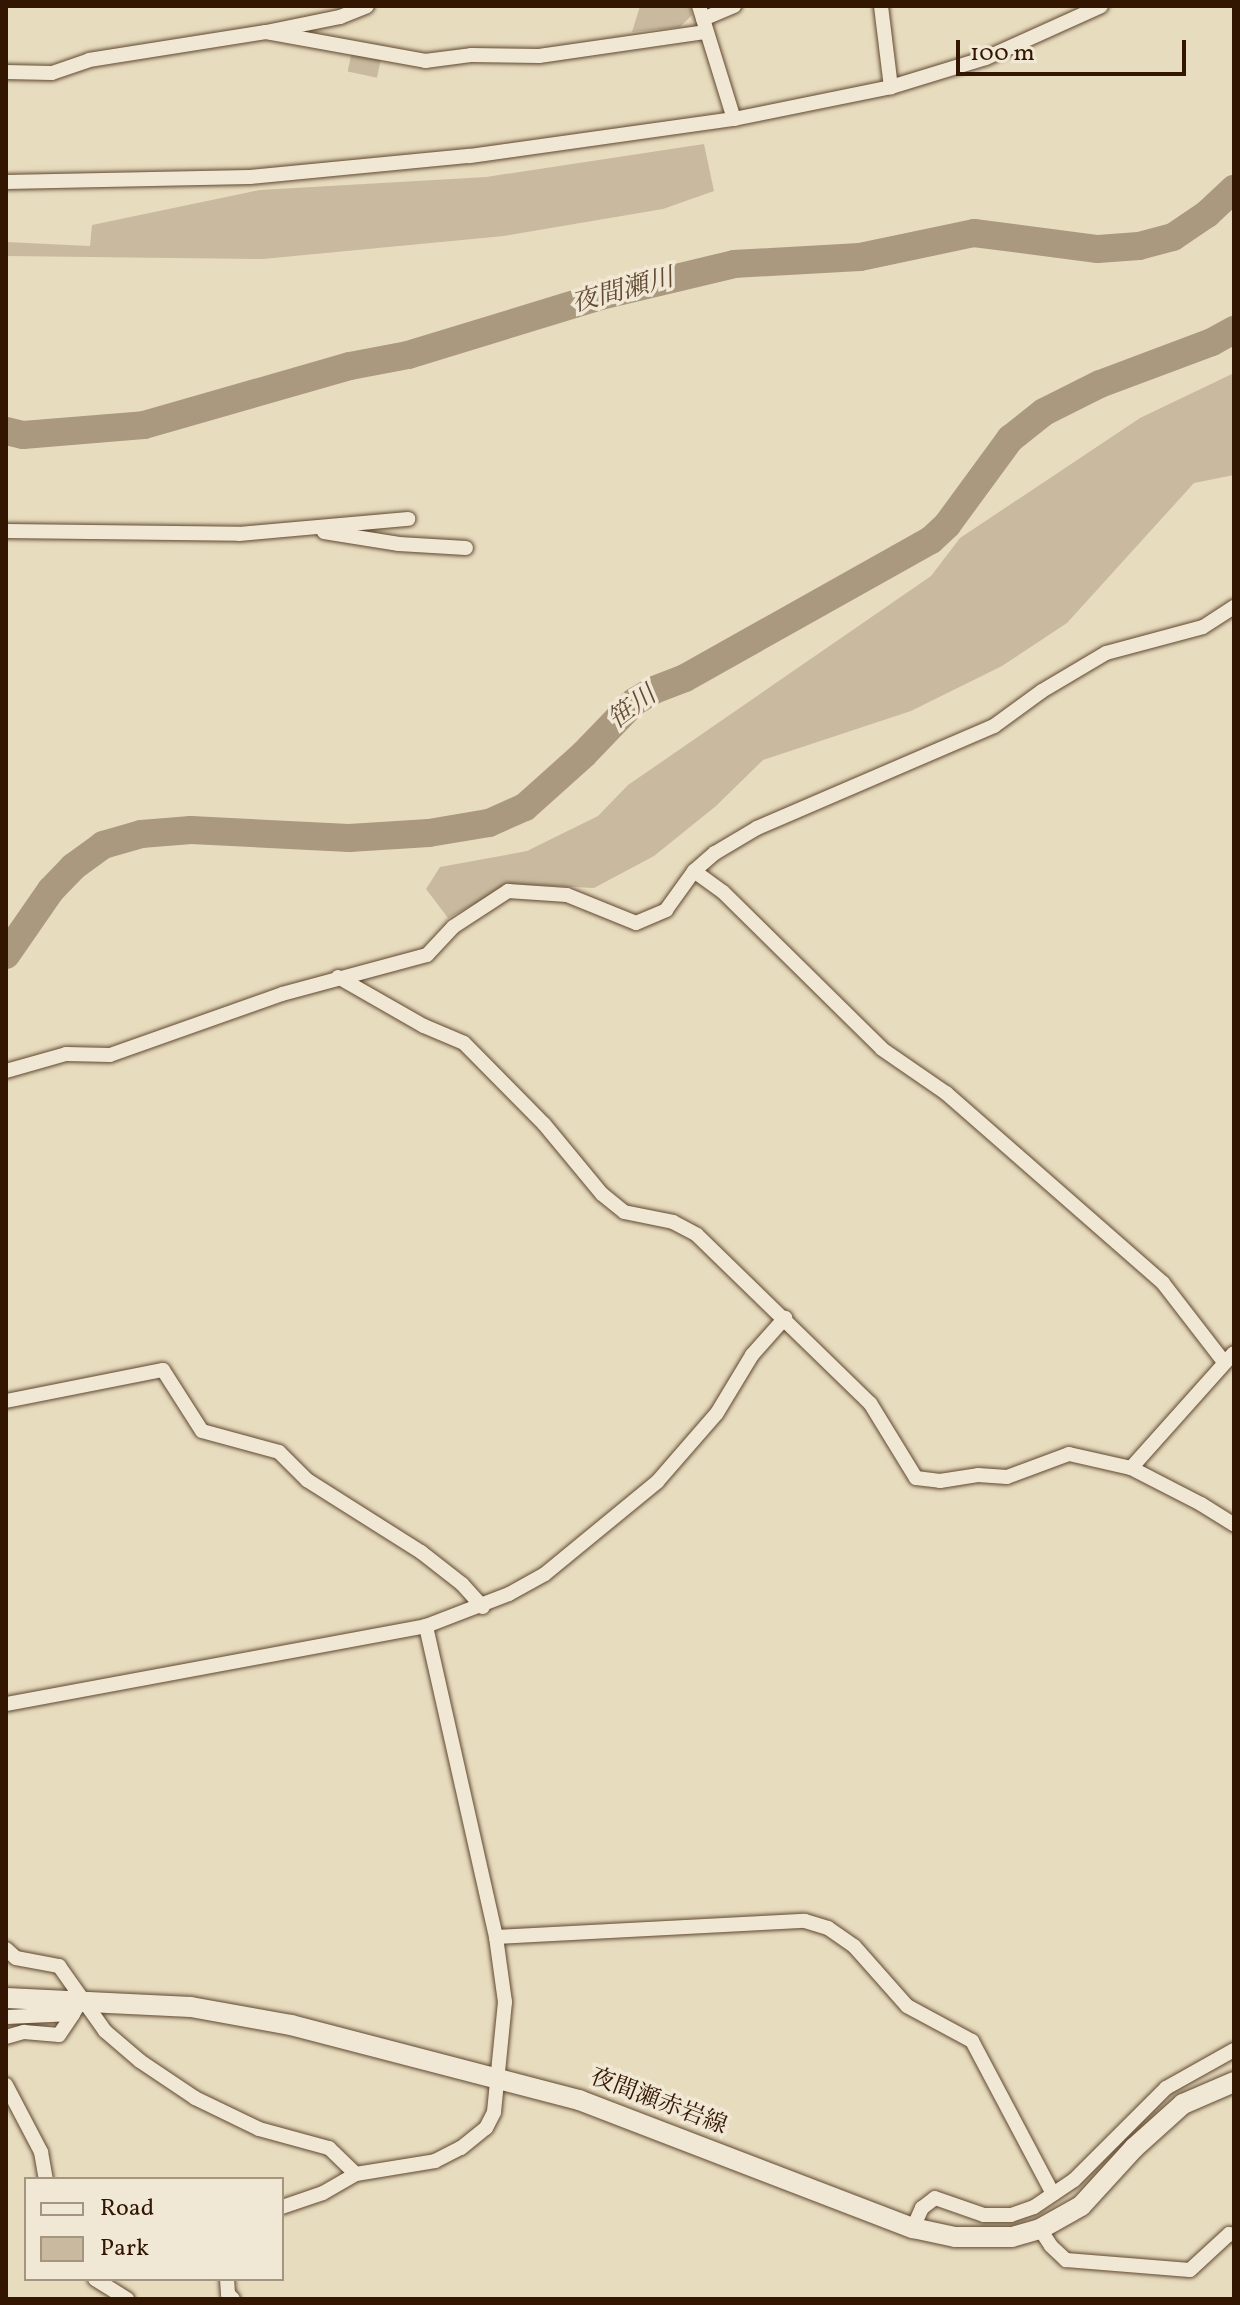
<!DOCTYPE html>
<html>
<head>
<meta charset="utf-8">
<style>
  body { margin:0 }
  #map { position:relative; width:1240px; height:2305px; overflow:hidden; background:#e8dcbf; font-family:Vollkorn,"Noto Serif JP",serif }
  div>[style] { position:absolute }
  .green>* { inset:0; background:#c9ba9f; transform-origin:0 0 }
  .river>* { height:28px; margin:-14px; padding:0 14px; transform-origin:14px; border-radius:14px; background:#aa997e }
  .roads { filter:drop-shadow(0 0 2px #604830) drop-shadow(0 0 2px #604830) }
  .minor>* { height:14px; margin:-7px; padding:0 7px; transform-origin:7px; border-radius:7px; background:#f0e8d5 }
  .secondary>* { height:20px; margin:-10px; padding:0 10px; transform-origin:10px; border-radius:10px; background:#f0e8d5 }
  span { translate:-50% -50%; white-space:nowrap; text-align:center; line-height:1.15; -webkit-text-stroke:7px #f0e8d5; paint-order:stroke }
  .street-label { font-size:24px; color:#331601 }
  .water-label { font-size:26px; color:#634a33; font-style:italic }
  .frame { position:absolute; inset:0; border:8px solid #331601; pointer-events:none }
  .legend { position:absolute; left:24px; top:2177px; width:260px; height:104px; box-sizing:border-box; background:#f0e8d5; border:2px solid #a49480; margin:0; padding:10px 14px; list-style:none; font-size:24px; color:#331601 }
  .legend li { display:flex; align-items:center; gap:16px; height:40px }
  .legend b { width:40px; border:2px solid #a49480 }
  .scale { position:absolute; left:956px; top:40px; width:230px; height:36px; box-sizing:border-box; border:4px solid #331601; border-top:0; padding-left:10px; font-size:24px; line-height:28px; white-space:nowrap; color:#331601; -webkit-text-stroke:6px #f0e8d5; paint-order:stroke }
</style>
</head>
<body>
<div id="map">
  <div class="green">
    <div style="clip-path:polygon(640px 6px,690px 6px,692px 15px,680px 27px,632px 32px)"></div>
    <div style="left:352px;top:51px;width:30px;height:21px;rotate:12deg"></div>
    <div style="clip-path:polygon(704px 144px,714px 191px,663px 209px,504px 236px,263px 259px,6px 256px,6px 242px,90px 246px,92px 225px,260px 190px,486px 177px)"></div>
    <div style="clip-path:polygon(1234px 373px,1234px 475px,1194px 483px,1067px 623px,1002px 666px,911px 711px,763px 760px,716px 806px,654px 856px,594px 888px,513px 884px,448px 918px,426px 889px,440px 867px,527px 851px,598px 816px,628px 785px,931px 576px,960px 538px,1140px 418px)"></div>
  </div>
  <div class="river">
    <div style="left:6px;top:431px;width:17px;rotate:13deg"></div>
    <div style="left:23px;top:435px;width:121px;rotate:-4.7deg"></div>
    <div style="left:144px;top:425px;width:214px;rotate:-16deg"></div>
    <div style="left:350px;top:366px;width:59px;rotate:-10.7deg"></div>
    <div style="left:408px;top:355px;width:202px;rotate:-17deg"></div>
    <div style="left:601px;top:296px;width:137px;rotate:-13.5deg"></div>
    <div style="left:734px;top:264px;width:126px;rotate:-3.2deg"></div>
    <div style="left:860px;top:257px;width:116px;rotate:-11.9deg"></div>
    <div style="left:974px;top:233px;width:125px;rotate:7.4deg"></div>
    <div style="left:1098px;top:249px;width:41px;rotate:-4.2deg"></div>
    <div style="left:1139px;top:246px;width:35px;rotate:-15deg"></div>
    <div style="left:1173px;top:237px;width:41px;rotate:-34.1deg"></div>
    <div style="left:1207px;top:214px;width:37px;rotate:-43deg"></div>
    <div style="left:6px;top:955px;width:79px;rotate:-55.3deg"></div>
    <div style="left:51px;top:890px;width:32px;rotate:-46deg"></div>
    <div style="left:73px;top:867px;width:37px;rotate:-36deg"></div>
    <div style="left:103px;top:845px;width:40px;rotate:-16deg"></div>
    <div style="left:141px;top:834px;width:50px;rotate:-4.6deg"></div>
    <div style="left:191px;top:830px;width:158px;rotate:2.9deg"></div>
    <div style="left:349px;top:838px;width:80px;rotate:-3.6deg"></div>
    <div style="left:429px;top:833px;width:61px;rotate:-9.5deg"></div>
    <div style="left:489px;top:823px;width:39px;rotate:-24deg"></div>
    <div style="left:525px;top:807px;width:79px;rotate:-41.9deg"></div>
    <div style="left:584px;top:754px;width:72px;rotate:-46.1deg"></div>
    <div style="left:634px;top:702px;width:23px;rotate:-31deg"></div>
    <div style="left:654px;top:690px;width:33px;rotate:-21deg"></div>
    <div style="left:685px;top:678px;width:282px;rotate:-29.3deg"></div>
    <div style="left:931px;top:540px;width:22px;rotate:-43deg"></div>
    <div style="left:947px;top:525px;width:107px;rotate:-53.8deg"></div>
    <div style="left:1010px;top:439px;width:43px;rotate:-38.5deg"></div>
    <div style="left:1044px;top:412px;width:63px;rotate:-26.6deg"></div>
    <div style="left:1100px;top:384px;width:120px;rotate:-20.6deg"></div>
    <div style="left:1212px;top:342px;width:25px;rotate:-29deg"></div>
  </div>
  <div class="roads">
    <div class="minor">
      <div style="left:699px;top:6px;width:118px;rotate:72.8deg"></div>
      <div style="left:881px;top:6px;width:82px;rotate:83deg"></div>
      <div style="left:703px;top:19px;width:34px;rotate:-23deg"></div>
      <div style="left:266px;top:32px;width:162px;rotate:10.3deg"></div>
      <div style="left:425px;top:61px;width:46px;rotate:-7.4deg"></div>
      <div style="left:471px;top:55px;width:68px;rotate:0.8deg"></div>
      <div style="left:539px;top:56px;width:169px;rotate:-8.2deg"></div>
      <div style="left:6px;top:72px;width:46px;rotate:1.2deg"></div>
      <div style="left:52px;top:73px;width:39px;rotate:-19deg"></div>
      <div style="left:89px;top:60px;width:179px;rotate:-9deg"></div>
      <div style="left:266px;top:32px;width:76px;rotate:-11.5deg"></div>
      <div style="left:340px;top:17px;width:29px;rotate:-22deg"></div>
      <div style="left:6px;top:182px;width:244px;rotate:-1.2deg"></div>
      <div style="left:250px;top:177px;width:221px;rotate:-5.5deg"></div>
      <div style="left:470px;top:156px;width:267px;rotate:-8deg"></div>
      <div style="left:734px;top:119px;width:160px;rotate:-11.5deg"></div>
      <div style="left:891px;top:87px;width:99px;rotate:-17deg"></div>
      <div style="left:986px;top:58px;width:126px;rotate:-24.3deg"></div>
      <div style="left:6px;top:531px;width:233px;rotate:0.7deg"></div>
      <div style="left:239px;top:534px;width:170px;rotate:-5.1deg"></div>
      <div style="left:324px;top:532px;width:76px;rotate:9.1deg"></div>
      <div style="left:399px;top:544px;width:67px;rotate:3.4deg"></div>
      <div style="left:694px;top:871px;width:36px;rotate:36deg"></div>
      <div style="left:723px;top:892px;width:223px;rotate:44.6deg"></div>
      <div style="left:882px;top:1049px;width:78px;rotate:34.5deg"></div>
      <div style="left:946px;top:1093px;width:288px;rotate:41.2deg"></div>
      <div style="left:1163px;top:1283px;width:100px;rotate:52.3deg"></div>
      <div style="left:338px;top:977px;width:99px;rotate:29.7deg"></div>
      <div style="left:424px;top:1026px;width:43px;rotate:23deg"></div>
      <div style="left:464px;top:1043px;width:114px;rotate:45.4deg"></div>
      <div style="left:544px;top:1124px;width:91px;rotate:50.4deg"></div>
      <div style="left:602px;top:1194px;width:28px;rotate:39deg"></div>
      <div style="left:624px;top:1212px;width:50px;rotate:11.5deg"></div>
      <div style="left:673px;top:1222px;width:27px;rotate:28deg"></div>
      <div style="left:697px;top:1235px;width:241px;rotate:44.2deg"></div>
      <div style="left:870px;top:1403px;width:88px;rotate:58.5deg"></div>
      <div style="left:916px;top:1478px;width:24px;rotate:7deg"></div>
      <div style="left:940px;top:1481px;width:38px;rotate:-9deg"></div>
      <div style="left:978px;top:1475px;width:29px;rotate:4deg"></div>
      <div style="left:1007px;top:1477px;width:66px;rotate:-20.4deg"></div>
      <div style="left:1069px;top:1454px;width:64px;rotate:12.7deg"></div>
      <div style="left:1131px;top:1468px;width:79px;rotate:27.2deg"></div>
      <div style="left:1201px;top:1504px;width:39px;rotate:32deg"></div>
      <div style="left:6px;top:1071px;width:62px;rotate:-15.8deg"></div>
      <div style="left:66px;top:1054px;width:44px;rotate:1.3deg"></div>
      <div style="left:110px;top:1055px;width:182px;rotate:-19.5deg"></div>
      <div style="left:282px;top:994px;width:150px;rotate:-15.1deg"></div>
      <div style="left:427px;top:955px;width:38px;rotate:-47deg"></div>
      <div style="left:453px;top:927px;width:66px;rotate:-33.2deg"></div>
      <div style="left:508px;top:891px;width:59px;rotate:3.9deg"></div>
      <div style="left:567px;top:895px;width:74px;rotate:22.1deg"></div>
      <div style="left:636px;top:923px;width:33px;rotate:-23deg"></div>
      <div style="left:666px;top:910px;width:48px;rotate:-54.3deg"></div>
      <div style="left:694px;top:871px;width:28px;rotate:-41deg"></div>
      <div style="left:715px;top:853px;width:49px;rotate:-30.8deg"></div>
      <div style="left:757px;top:828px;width:258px;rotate:-23.3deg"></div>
      <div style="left:994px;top:726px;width:59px;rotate:-36.1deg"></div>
      <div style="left:1042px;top:691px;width:74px;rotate:-30.7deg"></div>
      <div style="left:1106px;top:653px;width:100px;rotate:-15deg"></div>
      <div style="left:1203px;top:627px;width:37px;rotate:-33deg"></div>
      <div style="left:6px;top:1401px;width:160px;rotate:-11.2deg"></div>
      <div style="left:163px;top:1370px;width:72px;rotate:57.4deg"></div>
      <div style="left:202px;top:1431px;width:80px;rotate:15.3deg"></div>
      <div style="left:279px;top:1452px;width:40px;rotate:45deg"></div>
      <div style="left:307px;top:1480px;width:135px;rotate:32.3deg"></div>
      <div style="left:421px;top:1552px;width:52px;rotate:38deg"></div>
      <div style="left:462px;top:1584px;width:31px;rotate:48deg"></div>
      <div style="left:1131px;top:1468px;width:154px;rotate:-48.2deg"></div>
      <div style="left:6px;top:1704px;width:427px;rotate:-10.5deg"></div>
      <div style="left:426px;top:1626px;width:89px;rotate:-21.1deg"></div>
      <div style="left:509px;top:1594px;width:41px;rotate:-29.1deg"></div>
      <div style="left:545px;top:1574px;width:145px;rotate:-39.4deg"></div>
      <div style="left:657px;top:1482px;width:91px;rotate:-49deg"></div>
      <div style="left:717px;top:1413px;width:68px;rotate:-58.9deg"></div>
      <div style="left:752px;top:1355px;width:50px;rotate:-48.3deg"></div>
      <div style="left:496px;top:1937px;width:309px;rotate:-3deg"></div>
      <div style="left:805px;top:1921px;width:24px;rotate:17deg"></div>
      <div style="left:828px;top:1928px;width:32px;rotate:35deg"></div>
      <div style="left:854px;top:1946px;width:80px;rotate:48.5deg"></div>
      <div style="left:907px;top:2006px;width:74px;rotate:28.3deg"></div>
      <div style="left:972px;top:2041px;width:173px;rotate:62.1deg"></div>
      <div style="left:6px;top:1949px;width:13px;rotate:42deg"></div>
      <div style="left:16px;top:1958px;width:44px;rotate:10.5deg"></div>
      <div style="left:59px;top:1966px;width:80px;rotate:54.7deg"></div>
      <div style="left:105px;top:2031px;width:46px;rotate:40.6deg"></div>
      <div style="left:140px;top:2061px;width:66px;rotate:33.9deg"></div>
      <div style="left:195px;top:2098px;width:71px;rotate:25.8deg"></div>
      <div style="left:259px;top:2129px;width:73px;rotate:15.2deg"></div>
      <div style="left:329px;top:2148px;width:37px;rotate:44deg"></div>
      <div style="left:6px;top:2017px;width:67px;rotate:-2.6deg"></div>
      <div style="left:73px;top:2014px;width:17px;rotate:-59deg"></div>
      <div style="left:6px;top:2037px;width:19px;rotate:-16deg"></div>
      <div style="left:24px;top:2032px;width:35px;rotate:5deg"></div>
      <div style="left:59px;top:2035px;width:25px;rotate:-56deg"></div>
      <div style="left:6px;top:2085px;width:76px;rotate:62.4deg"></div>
      <div style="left:41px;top:2152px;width:27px;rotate:80deg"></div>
      <div style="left:282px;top:2207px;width:43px;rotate:-18.9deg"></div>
      <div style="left:323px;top:2193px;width:38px;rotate:-30deg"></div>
      <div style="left:356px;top:2174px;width:80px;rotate:-9.3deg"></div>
      <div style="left:435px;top:2161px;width:29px;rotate:-27deg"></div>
      <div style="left:461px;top:2148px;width:32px;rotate:-39deg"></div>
      <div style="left:486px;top:2128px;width:18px;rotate:-63deg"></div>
      <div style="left:494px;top:2112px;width:111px;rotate:-84.3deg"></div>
      <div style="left:505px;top:2002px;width:66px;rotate:-97.9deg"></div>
      <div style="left:496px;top:1937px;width:319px;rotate:-102.7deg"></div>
      <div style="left:913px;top:2228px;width:22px;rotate:-66deg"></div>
      <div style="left:922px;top:2208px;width:16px;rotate:-38deg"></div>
      <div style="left:935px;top:2198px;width:52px;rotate:19.1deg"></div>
      <div style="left:984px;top:2215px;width:27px"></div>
      <div style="left:1011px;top:2215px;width:24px;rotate:-19deg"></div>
      <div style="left:1034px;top:2207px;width:48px;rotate:-34deg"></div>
      <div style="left:1074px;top:2180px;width:130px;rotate:-45deg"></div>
      <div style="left:1166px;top:2088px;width:78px;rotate:-29.2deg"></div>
      <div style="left:1040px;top:2229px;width:20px;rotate:57deg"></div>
      <div style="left:1051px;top:2246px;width:21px;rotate:43deg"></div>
      <div style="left:1066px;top:2260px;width:124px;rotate:4.6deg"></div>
      <div style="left:1190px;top:2270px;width:53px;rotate:-42.7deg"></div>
      <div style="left:1229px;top:2234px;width:5px;rotate:11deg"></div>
      <div style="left:95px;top:2279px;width:38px;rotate:32deg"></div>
      <div style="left:227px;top:2279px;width:15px;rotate:86deg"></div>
      <div style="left:228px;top:2294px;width:7px;rotate:45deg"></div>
    </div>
    <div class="secondary">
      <div style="left:6px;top:1998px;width:185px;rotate:2.8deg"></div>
      <div style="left:191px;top:2007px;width:102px;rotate:10.2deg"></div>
      <div style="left:291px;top:2025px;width:298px;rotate:14.6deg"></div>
      <div style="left:579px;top:2100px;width:358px;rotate:21deg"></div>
      <div style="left:913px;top:2228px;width:43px;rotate:12.1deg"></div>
      <div style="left:955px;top:2237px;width:57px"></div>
      <div style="left:1012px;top:2237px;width:29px;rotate:-16deg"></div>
      <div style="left:1040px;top:2229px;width:47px;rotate:-29.3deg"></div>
      <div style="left:1081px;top:2206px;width:79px;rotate:-47.6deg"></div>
      <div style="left:1134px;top:2148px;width:66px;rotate:-41.9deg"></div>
      <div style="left:1183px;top:2104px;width:56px;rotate:-23.3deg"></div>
    </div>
  </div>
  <div class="street-label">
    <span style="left:658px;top:2103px;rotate:21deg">夜間瀬赤岩線</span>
  </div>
  <div class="water-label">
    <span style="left:623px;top:292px;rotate:-15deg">夜間瀬川</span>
    <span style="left:633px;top:709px;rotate:-37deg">笹川</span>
  </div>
  <div class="frame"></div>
  <ul class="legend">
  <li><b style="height:10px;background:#f0e8d5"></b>Road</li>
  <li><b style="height:22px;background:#c9ba9f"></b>Park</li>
  </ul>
  <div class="scale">100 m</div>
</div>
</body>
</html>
